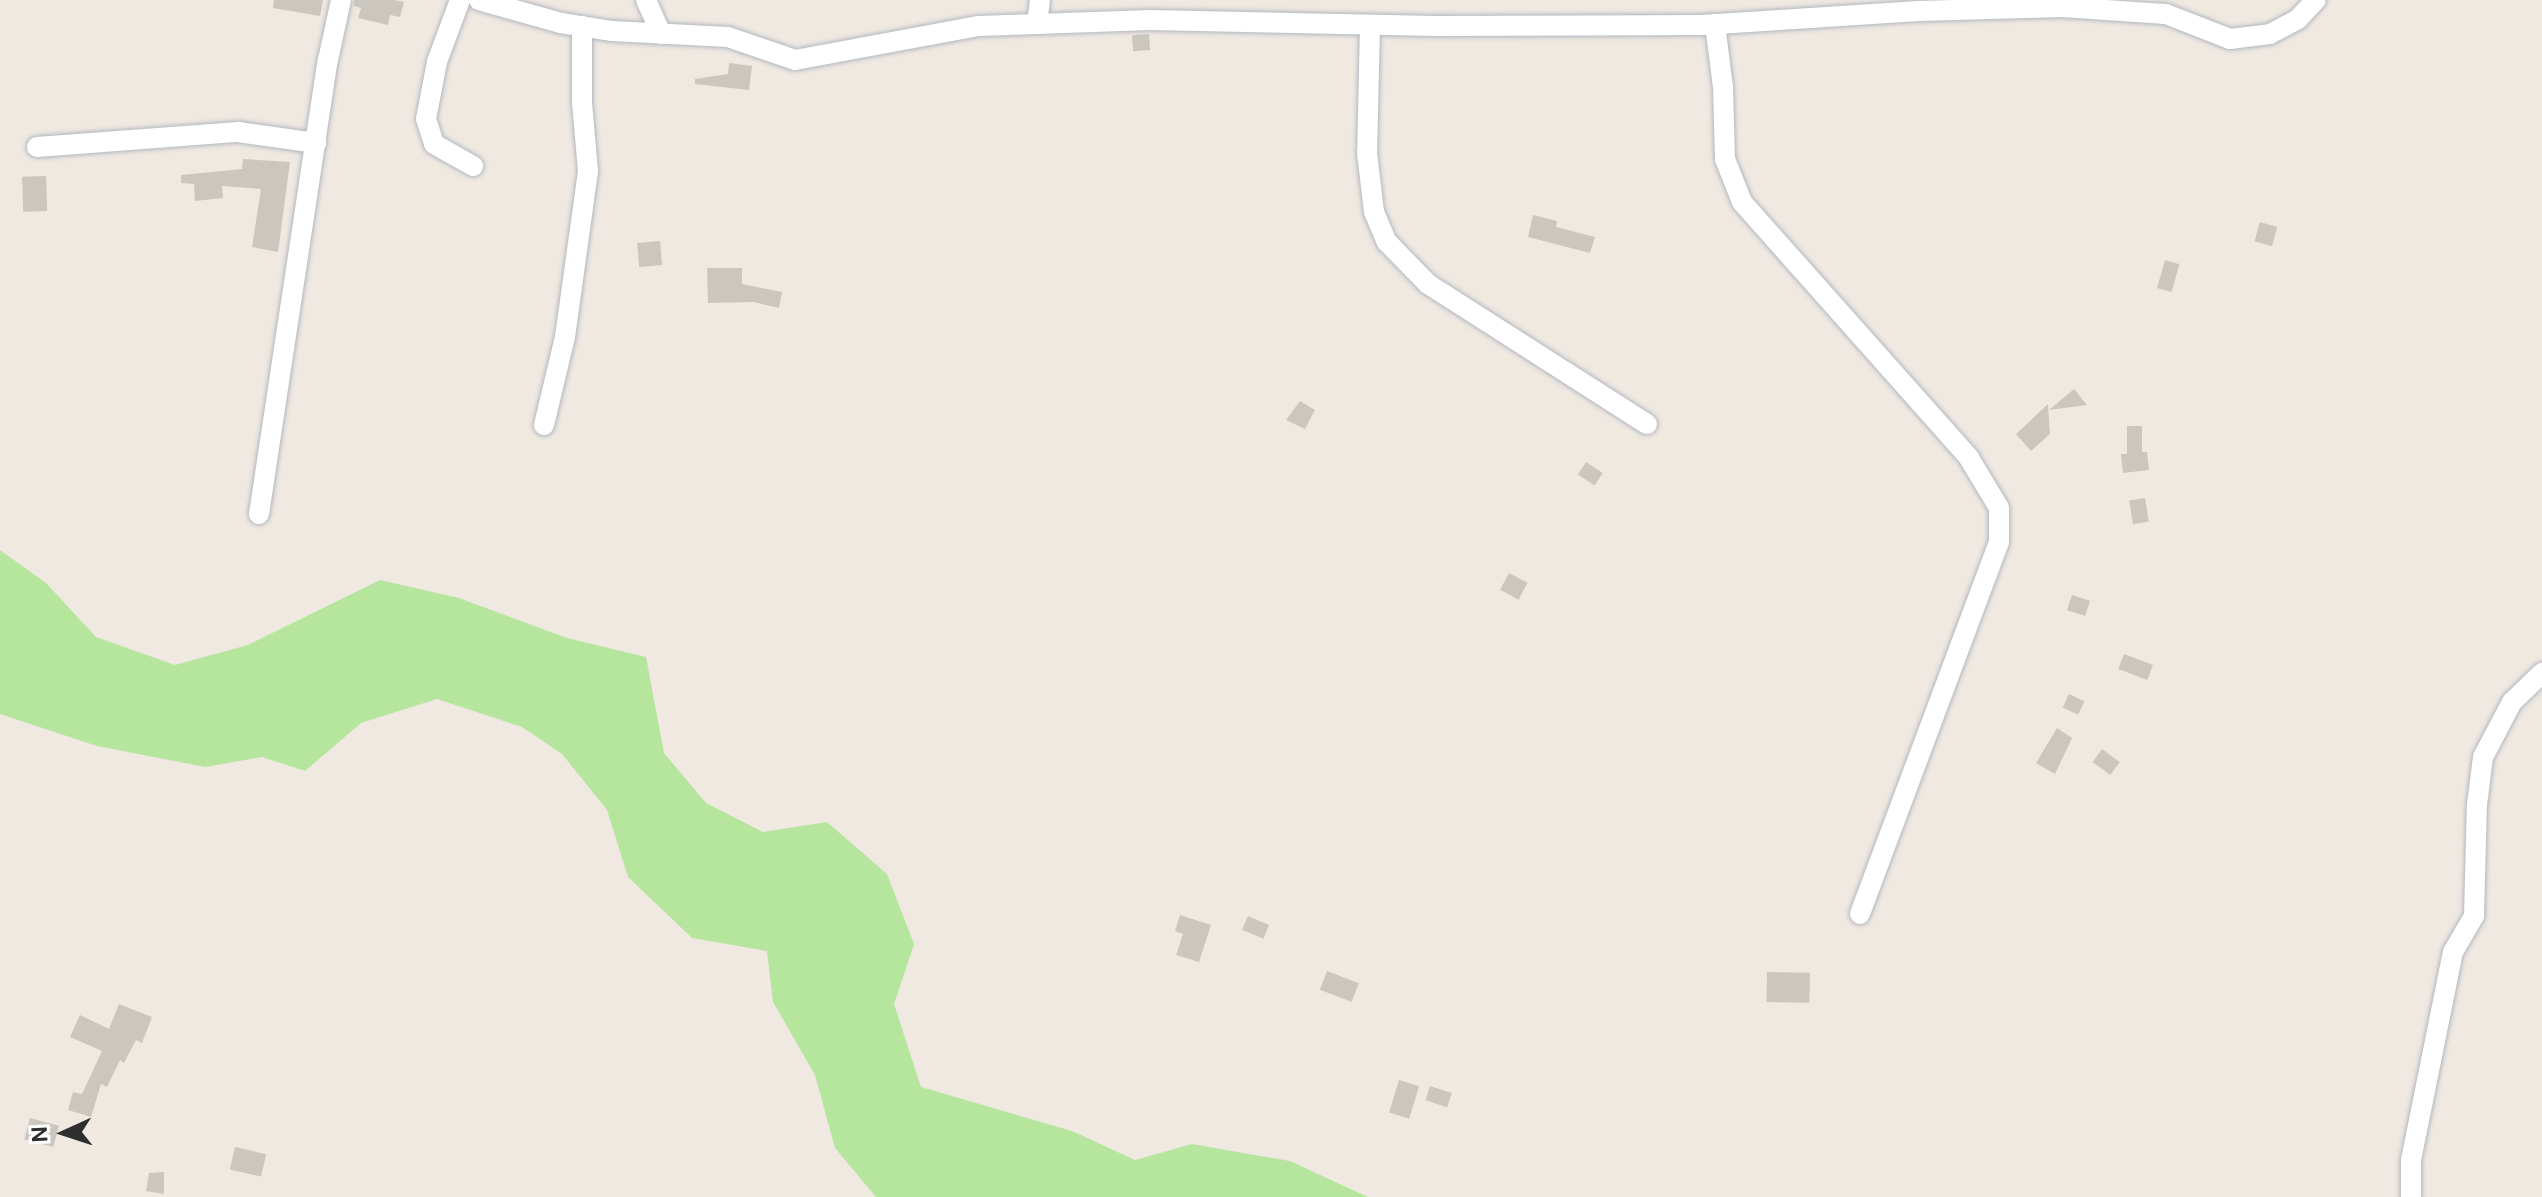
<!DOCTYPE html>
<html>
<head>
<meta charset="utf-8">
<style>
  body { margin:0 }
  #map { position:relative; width:2542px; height:1197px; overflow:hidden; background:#efe9e1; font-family:"DM Sans",sans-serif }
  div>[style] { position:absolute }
  .green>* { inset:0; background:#b6e59e }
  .building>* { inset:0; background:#cbc7bf; transform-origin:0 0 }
  .roads { filter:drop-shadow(0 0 2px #b4b7c1) drop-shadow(0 0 2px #b4b7c1) }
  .street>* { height:20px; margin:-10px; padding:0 10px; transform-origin:10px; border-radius:10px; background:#fff }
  span { translate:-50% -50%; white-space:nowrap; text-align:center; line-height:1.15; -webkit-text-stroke:6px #fff; paint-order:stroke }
  .north { position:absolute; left:24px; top:1093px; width:80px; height:80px; -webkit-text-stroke:6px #fff; paint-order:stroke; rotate:267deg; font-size:22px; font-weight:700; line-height:32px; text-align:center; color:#2e2e2e }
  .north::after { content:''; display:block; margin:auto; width:28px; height:36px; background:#2e2e2e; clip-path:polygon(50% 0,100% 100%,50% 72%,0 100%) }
</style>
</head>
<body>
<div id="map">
  <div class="green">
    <div style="clip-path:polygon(0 550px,46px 583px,96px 637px,175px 665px,248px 645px,380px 580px,459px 598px,567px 638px,646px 657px,664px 753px,706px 803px,763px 832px,827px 822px,887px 874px,914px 944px,894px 1004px,921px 1087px,1072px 1131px,1135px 1160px,1192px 1144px,1290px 1161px,1368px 1197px,876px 1197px,835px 1148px,815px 1075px,773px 1002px,767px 951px,692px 938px,628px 877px,607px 810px,562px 754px,522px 727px,437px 699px,361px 723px,305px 771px,262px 757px,205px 767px,97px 746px,0 714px)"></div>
  </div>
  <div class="building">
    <div style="clip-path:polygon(274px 0,323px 0,320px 16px,273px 8px)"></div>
    <div style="clip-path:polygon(354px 0,395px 0,404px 2px,400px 17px,390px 15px,388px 25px,358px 18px,361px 8px,354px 6px)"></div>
    <div style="left:1149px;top:34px;width:16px;height:17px;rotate:86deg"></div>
    <div style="clip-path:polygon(729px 63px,752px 66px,749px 90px,695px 84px,695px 79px,728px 74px)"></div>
    <div style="clip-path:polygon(243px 159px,290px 162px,278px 252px,252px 247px,261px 189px,222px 186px,223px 198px,195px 201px,194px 184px,181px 183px,181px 175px,242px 169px)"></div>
    <div style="left:46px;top:176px;width:35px;height:24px;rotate:88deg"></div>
    <div style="clip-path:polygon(1533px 215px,1557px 221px,1556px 227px,1595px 237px,1590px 253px,1528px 237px)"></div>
    <div style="left:2260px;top:222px;width:18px;height:20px;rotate:16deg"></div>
    <div style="left:660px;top:241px;width:24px;height:23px;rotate:85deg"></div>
    <div style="left:2165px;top:260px;width:15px;height:29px;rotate:16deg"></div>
    <div style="clip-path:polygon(707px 268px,742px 268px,742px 284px,782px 292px,779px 308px,754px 302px,708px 303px)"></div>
    <div style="clip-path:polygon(2074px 389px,2087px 405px,2049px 410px)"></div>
    <div style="clip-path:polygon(1300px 401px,1315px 410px,1305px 429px,1286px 420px)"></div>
    <div style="clip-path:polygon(2048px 404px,2050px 434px,2031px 451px,2016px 434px)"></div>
    <div style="clip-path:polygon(2127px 426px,2142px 426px,2142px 452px,2147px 452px,2149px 470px,2123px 473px,2121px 454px,2127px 454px)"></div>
    <div style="left:1586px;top:462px;width:20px;height:15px;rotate:33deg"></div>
    <div style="left:2145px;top:498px;width:24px;height:16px;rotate:81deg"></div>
    <div style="left:1509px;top:573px;width:21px;height:19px;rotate:28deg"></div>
    <div style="left:2072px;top:595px;width:19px;height:16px;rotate:18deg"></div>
    <div style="left:2124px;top:654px;width:31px;height:16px;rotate:21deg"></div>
    <div style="left:2069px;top:694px;width:17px;height:15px;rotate:25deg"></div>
    <div style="clip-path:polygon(2057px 728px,2072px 738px,2055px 774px,2036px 763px)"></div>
    <div style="left:2102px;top:749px;width:22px;height:16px;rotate:36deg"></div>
    <div style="clip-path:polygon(1180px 915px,1211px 925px,1199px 962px,1176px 955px,1183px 934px,1175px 931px)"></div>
    <div style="left:1248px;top:916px;width:23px;height:15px;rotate:23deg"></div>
    <div style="left:1327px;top:971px;width:34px;height:20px;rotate:21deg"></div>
    <div style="left:1767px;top:972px;width:43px;height:30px;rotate:1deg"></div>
    <div style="clip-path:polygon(119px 1004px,152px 1017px,142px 1043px,136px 1040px,124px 1063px,120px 1060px,107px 1087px,101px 1084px,91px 1117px,68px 1110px,73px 1092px,82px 1094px,102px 1051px,70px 1037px,80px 1015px,109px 1029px)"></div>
    <div style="left:1399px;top:1080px;width:21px;height:34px;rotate:17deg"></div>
    <div style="left:1430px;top:1086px;width:23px;height:15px;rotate:18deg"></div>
    <div style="left:30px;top:1118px;width:30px;height:22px;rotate:15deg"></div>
    <div style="left:235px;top:1147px;width:32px;height:23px;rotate:13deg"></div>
    <div style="clip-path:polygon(164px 1172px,164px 1194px,146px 1191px,149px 1173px)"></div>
  </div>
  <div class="roads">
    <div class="street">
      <div style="left:460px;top:0;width:66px;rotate:110.4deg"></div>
      <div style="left:437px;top:62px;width:58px;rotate:100.9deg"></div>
      <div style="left:426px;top:119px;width:26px;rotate:72deg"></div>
      <div style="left:434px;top:144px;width:45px;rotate:29.4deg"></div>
      <div style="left:479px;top:0;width:85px;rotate:15.7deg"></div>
      <div style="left:561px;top:23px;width:52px;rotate:8.9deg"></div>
      <div style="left:612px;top:31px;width:116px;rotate:3deg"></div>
      <div style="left:728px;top:37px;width:71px;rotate:18.9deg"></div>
      <div style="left:795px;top:60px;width:187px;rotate:-10.5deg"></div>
      <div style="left:979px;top:26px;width:171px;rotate:-2deg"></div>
      <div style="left:1150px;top:20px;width:286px;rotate:1.2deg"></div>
      <div style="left:1436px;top:26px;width:266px;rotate:-0.2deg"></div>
      <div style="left:1702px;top:25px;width:217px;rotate:-3.7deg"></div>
      <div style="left:1919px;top:11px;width:143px;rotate:-1.6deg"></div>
      <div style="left:2062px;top:7px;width:104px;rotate:3.9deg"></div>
      <div style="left:2166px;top:14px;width:69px;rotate:21.3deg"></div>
      <div style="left:2230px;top:39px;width:40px;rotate:-7.1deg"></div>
      <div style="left:2270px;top:34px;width:32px;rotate:-28deg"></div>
      <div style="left:2298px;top:19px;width:26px;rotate:-47deg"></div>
      <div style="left:646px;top:0;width:37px;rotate:66deg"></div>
      <div style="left:1037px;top:24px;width:24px;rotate:-83deg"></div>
      <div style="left:1715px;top:24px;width:64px;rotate:82.8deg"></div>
      <div style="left:1723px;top:87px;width:72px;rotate:88.4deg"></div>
      <div style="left:1725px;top:159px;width:46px;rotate:68.4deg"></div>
      <div style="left:1742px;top:202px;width:342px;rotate:48.4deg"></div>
      <div style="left:1969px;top:458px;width:58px;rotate:59deg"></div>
      <div style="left:1999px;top:508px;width:34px;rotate:90deg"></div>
      <div style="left:1999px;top:542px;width:397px;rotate:110.5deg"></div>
      <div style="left:1370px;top:25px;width:128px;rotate:91.3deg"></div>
      <div style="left:1367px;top:153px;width:59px;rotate:83.2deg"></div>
      <div style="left:1374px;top:212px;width:33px;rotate:67deg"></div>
      <div style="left:1387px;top:242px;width:59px;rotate:45.7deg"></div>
      <div style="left:1428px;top:284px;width:260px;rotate:32.6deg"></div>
      <div style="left:37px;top:147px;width:202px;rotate:-4.3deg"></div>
      <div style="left:238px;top:132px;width:79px;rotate:8deg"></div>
      <div style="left:544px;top:425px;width:90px;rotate:-76.6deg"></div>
      <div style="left:565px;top:337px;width:168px;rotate:-82.1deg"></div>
      <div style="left:588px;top:171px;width:69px;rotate:-95deg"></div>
      <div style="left:582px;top:102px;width:76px;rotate:-90deg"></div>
      <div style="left:259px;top:514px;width:459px;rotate:-81.4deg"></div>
      <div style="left:328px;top:60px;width:61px;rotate:-77.8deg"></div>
      <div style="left:2411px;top:1197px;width:37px;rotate:-90deg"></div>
      <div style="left:2411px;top:1160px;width:212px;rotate:-78.6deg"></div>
      <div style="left:2453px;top:952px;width:42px;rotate:-59.7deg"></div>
      <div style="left:2474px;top:916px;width:111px;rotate:-88.5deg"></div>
      <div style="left:2477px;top:805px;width:48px;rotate:-82.9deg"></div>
      <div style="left:2483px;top:757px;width:62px;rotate:-62.2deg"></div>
      <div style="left:2512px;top:702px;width:42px;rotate:-44deg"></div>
    </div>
  </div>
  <div class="north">N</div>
</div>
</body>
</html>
